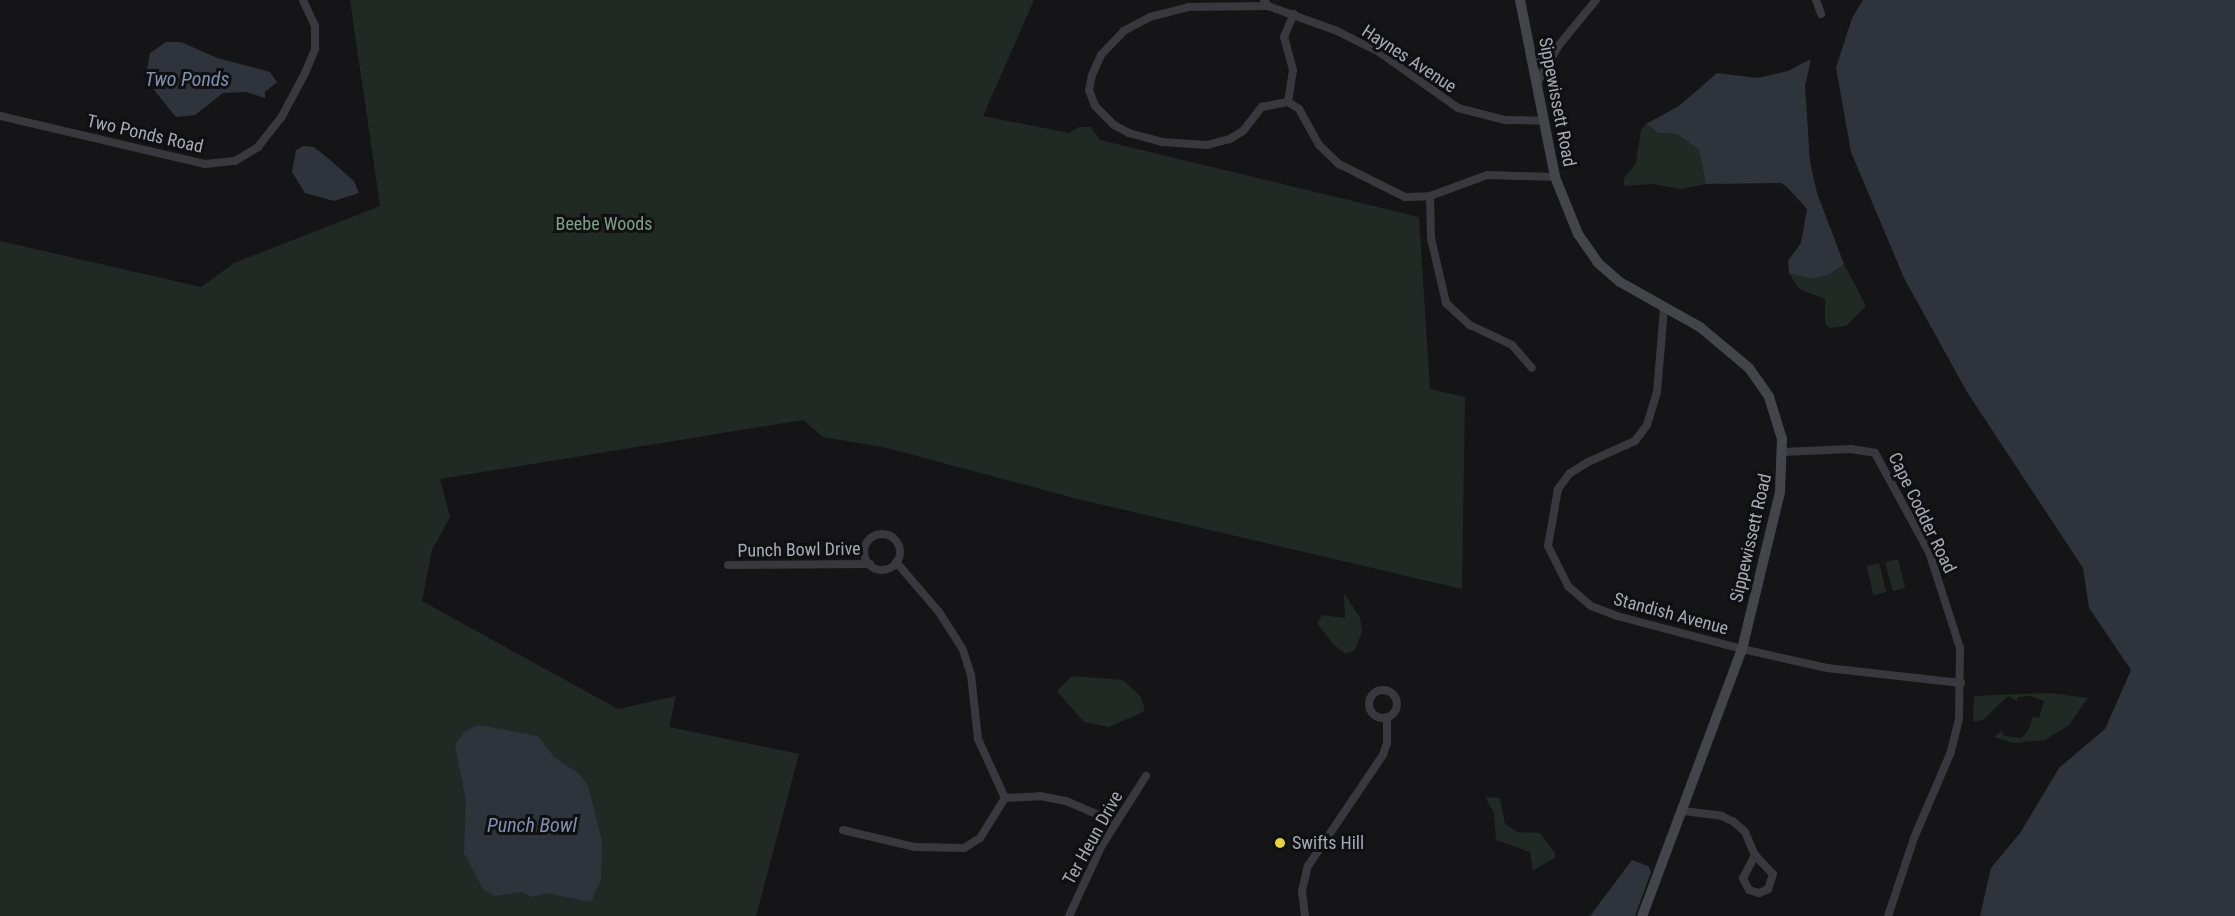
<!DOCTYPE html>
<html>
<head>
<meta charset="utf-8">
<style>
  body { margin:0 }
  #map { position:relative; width:2235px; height:916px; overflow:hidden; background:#151517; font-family:"Roboto Condensed",sans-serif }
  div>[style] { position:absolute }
  .green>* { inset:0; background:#212924; transform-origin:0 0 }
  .water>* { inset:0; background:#2e333c }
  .street>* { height:8px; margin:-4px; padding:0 4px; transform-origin:4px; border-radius:4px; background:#39383d }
  .street>.ring { margin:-4px; padding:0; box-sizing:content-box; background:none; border:8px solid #39383d; border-radius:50% }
  .secondary>* { height:10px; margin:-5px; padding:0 5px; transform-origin:5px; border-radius:5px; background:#44454b }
  .dots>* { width:16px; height:16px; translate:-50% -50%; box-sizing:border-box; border:3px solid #101012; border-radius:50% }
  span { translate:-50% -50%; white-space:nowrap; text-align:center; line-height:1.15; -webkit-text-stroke:6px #101012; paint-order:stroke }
  .street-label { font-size:18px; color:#a8a9b6 }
  .park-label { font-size:18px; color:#80a089 }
  .poi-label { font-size:18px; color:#a8a9b6 }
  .left { translate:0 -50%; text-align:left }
  .water-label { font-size:20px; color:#8190af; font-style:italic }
</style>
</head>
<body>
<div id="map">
  <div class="green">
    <div style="clip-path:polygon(350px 0,1034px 0,983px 116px,1069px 133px,1079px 127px,1091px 127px,1100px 140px,1419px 217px,1430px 389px,1465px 397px,1462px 589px,1078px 499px,883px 447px,823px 437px,803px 420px,440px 479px,450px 517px,432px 550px,422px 601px,618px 709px,676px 696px,669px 727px,799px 754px,756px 916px,0 916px,0 241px,201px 287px,234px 263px,380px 206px)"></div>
    <div style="clip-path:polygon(1646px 124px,1658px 133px,1677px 134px,1699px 150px,1706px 184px,1681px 189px,1652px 184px,1624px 186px,1624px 178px,1636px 163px,1641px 130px)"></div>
    <div style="clip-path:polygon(1844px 264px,1866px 306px,1846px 326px,1830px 328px,1825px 324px,1825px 299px,1799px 289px,1789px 273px,1812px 279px,1829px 275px)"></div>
    <div style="left:1898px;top:559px;width:30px;height:13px;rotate:76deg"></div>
    <div style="left:1879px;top:563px;width:30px;height:13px;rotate:76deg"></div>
    <div style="clip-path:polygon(1344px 594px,1360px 617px,1362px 632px,1354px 651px,1346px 654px,1333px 644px,1317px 623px,1322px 615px,1345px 618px)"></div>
    <div style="clip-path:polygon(1072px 676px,1123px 680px,1141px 697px,1145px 711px,1109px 727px,1084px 722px,1057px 691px)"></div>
    <div style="clip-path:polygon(2049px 693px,2088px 698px,2069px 725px,2045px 740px,2015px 743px,1994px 737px,2002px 731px,2004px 736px,2021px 738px,2028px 731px,2033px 717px,2039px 718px,2044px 701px,2031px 696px,2018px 697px,2017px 701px,2008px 696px,1983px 720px,1973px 722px,1974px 696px)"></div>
    <div style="clip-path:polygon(1485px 797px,1500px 798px,1505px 824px,1517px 832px,1540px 833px,1555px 853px,1555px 858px,1533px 870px,1530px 852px,1496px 840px,1494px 813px)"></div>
  </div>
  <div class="water">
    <div style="clip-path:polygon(1863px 0,2235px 0,2235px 916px,1980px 916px,1991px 868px,2020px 833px,2059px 768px,2105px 729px,2131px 670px,2089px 608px,2083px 568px,1967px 392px,1904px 278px,1851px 152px,1836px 68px,1852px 18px)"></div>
    <div style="clip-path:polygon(166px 42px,181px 42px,217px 58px,270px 72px,277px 82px,265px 92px,265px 98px,246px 92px,223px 93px,195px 115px,176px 117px,154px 90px,147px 69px,150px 53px)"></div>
    <div style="clip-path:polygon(1811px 59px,1805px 86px,1810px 162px,1817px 193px,1844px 264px,1829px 275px,1812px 279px,1789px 273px,1788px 261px,1801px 243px,1807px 209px,1787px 187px,1781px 183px,1706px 184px,1699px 150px,1677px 134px,1658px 133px,1646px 124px,1679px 106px,1717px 73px,1758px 78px,1788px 71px)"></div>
    <div style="clip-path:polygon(303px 146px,314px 147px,329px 159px,354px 181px,359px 193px,334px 201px,305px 193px,292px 172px,296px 150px)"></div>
    <div style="clip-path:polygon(478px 725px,538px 736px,554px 757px,578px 773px,588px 786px,602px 841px,601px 880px,591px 902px,547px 893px,532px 897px,522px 892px,494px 896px,483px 889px,464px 853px,466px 801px,455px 745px,465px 731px)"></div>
    <div style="clip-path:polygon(1632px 860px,1648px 866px,1651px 872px,1635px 916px,1590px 916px)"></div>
  </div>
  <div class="street">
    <div style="left:1264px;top:0;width:7px;rotate:56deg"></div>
    <div style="left:1268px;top:6px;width:73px;rotate:19.9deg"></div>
    <div style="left:1337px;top:31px;width:47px;rotate:26.6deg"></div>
    <div style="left:1379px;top:52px;width:97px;rotate:35.3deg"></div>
    <div style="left:1458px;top:108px;width:49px;rotate:14.3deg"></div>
    <div style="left:1505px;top:120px;width:39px;rotate:1deg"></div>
    <div style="left:1816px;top:0;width:15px;rotate:70deg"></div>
    <div style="left:1268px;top:6px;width:79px;rotate:179.3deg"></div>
    <div style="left:1189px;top:7px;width:40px;rotate:165.6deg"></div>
    <div style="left:1150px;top:17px;width:30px;rotate:152deg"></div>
    <div style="left:1124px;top:31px;width:33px;rotate:134deg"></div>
    <div style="left:1101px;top:55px;width:22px;rotate:114deg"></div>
    <div style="left:1092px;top:75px;width:15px;rotate:101deg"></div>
    <div style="left:1089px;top:90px;width:17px;rotate:69deg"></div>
    <div style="left:1095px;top:106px;width:27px;rotate:45deg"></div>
    <div style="left:1114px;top:125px;width:17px;rotate:28deg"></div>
    <div style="left:1129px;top:133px;width:34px;rotate:15deg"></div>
    <div style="left:1162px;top:142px;width:45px;rotate:3.8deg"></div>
    <div style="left:1207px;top:145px;width:24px;rotate:-15deg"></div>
    <div style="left:1230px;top:139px;width:15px;rotate:-32deg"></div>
    <div style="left:1243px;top:131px;width:31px;rotate:-52deg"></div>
    <div style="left:1262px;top:107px;width:26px;rotate:-11deg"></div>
    <div style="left:1288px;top:102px;width:13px;rotate:32deg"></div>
    <div style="left:1299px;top:109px;width:41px;rotate:60.9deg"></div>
    <div style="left:1319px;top:145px;width:28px;rotate:44deg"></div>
    <div style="left:1339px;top:164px;width:74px;rotate:26.6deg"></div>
    <div style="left:1405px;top:197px;width:25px;rotate:-2deg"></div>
    <div style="left:1430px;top:196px;width:61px;rotate:-20.2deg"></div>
    <div style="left:1487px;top:175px;width:68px;rotate:1.7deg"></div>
    <div style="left:1533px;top:61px;width:23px;rotate:-25deg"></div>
    <div style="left:1537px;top:83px;width:44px;rotate:-59.9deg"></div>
    <div style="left:1559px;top:45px;width:58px;rotate:-50.6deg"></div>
    <div style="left:1288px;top:102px;width:32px;rotate:-81deg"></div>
    <div style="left:1293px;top:70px;width:34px;rotate:-105deg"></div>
    <div style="left:1284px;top:37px;width:25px;rotate:-67deg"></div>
    <div style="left:0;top:116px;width:211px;rotate:13.2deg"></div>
    <div style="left:205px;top:164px;width:30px;rotate:-6deg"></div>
    <div style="left:235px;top:161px;width:27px;rotate:-31deg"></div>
    <div style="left:258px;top:147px;width:37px;rotate:-52deg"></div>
    <div style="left:281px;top:118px;width:51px;rotate:-61.9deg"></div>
    <div style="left:305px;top:73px;width:26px;rotate:-67deg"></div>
    <div style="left:315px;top:49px;width:23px;rotate:-90deg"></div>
    <div style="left:315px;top:26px;width:29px;rotate:-115deg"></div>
    <div style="left:1430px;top:196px;width:42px;rotate:88.6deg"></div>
    <div style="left:1431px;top:238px;width:67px;rotate:77deg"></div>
    <div style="left:1446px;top:303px;width:33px;rotate:43deg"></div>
    <div style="left:1470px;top:325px;width:47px;rotate:25.5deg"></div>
    <div style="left:1512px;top:345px;width:30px;rotate:49deg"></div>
    <div style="left:1664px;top:309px;width:83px;rotate:94.8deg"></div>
    <div style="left:1657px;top:392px;width:34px;rotate:107deg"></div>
    <div style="left:1647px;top:425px;width:20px;rotate:127deg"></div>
    <div style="left:1635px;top:441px;width:51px;rotate:155.9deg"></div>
    <div style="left:1588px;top:462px;width:22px;rotate:148deg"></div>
    <div style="left:1569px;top:474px;width:19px;rotate:126deg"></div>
    <div style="left:1558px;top:489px;width:58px;rotate:100deg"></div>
    <div style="left:1548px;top:546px;width:45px;rotate:63.4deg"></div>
    <div style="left:1568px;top:586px;width:30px;rotate:41deg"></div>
    <div style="left:1591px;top:606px;width:28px;rotate:21deg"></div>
    <div style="left:1617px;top:616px;width:129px;rotate:14.8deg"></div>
    <div style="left:1742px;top:649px;width:87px;rotate:12.6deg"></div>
    <div style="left:1827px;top:668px;width:135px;rotate:6.4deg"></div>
    <div style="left:1783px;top:452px;width:68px;rotate:-2.5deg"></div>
    <div style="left:1851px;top:449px;width:24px;rotate:9deg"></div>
    <div style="left:1875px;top:453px;width:113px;rotate:61.4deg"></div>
    <div style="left:1929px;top:552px;width:101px;rotate:72.1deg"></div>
    <div style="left:1960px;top:648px;width:71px;rotate:90.8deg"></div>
    <div style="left:1959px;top:719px;width:36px;rotate:104deg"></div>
    <div style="left:1950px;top:754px;width:91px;rotate:113.2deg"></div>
    <div style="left:1914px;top:838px;width:82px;rotate:108.4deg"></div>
    <div class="ring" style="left:864px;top:534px;width:28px;height:28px"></div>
    <div style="left:728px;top:565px;width:142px;rotate:-0.4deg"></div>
    <div class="ring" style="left:1369px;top:690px;width:20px;height:20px"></div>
    <div style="left:1005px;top:798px;width:35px;rotate:-3deg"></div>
    <div style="left:1040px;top:796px;width:26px;rotate:11deg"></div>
    <div style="left:1066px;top:801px;width:53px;rotate:23.2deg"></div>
    <div style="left:1683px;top:811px;width:39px;rotate:7deg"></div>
    <div style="left:1722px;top:816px;width:13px;rotate:27deg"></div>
    <div style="left:1734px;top:822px;width:15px;rotate:42deg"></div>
    <div style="left:1745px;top:832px;width:25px;rotate:67deg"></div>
    <div style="left:843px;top:830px;width:74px;rotate:13.3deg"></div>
    <div style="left:915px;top:847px;width:49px;rotate:1.2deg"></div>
    <div style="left:964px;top:848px;width:19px;rotate:-32deg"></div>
    <div style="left:980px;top:838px;width:47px;rotate:-58deg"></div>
    <div style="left:1005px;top:798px;width:65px;rotate:-114.6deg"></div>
    <div style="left:978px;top:739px;width:64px;rotate:-96.2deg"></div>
    <div style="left:971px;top:675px;width:28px;rotate:-108deg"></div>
    <div style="left:962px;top:648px;width:43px;rotate:-122.6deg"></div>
    <div style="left:939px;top:612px;width:66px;rotate:-130.7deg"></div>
    <div style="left:1755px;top:855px;width:26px;rotate:47deg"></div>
    <div style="left:1773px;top:874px;width:16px;rotate:108deg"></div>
    <div style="left:1768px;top:889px;width:10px;rotate:156deg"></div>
    <div style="left:1759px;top:893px;width:10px;rotate:-163deg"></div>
    <div style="left:1749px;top:890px;width:13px;rotate:-117deg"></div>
    <div style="left:1743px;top:878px;width:26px;rotate:-62deg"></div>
    <div style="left:1069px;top:916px;width:78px;rotate:-65.1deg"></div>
    <div style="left:1102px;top:845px;width:82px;rotate:-57.5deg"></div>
    <div style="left:1305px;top:916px;width:25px;rotate:-97deg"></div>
    <div style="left:1302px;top:891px;width:26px;rotate:-77deg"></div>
    <div style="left:1308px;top:866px;width:134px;rotate:-56deg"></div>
    <div style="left:1383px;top:755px;width:13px;rotate:-72deg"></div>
    <div style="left:1387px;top:743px;width:26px;rotate:-90deg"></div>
  </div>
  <div class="secondary">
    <div style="left:1520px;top:0;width:180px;rotate:78.8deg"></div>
    <div style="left:1555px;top:177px;width:61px;rotate:68deg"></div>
    <div style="left:1578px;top:234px;width:35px;rotate:55deg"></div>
    <div style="left:1598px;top:263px;width:29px;rotate:41deg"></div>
    <div style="left:1620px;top:282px;width:92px;rotate:29.4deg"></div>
    <div style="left:1700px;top:327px;width:64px;rotate:39.9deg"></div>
    <div style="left:1749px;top:368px;width:35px;rotate:55deg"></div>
    <div style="left:1769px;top:397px;width:44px;rotate:72.8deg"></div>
    <div style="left:1782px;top:439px;width:53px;rotate:92.2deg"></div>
    <div style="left:1780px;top:492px;width:162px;rotate:103.6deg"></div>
    <div style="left:1742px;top:649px;width:285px;rotate:110.5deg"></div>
  </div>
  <div class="dots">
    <div style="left:1280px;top:843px;background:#e6d13d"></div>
  </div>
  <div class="street-label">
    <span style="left:1409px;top:59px;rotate:33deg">Haynes Avenue</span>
    <span style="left:1557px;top:102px;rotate:79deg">Sippewissett Road</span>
    <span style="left:145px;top:134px;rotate:13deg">Two Ponds Road</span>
    <span style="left:1922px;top:513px;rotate:64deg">Cape Codder Road</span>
    <span style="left:1751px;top:538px;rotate:-77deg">Sippewissett Road</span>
    <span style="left:799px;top:550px;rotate:-1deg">Punch Bowl Drive</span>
    <span style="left:1671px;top:614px;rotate:15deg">Standish Avenue</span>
    <span style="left:1093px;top:838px;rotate:-61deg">Ter Heun Drive</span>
  </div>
  <div class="park-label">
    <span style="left:604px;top:224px">Beebe Woods</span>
  </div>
  <div class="poi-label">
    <span class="left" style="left:1292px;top:843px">Swifts Hill</span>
  </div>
  <div class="water-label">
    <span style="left:187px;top:79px">Two Ponds</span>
    <span style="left:532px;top:825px">Punch Bowl</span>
  </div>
</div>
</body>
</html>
